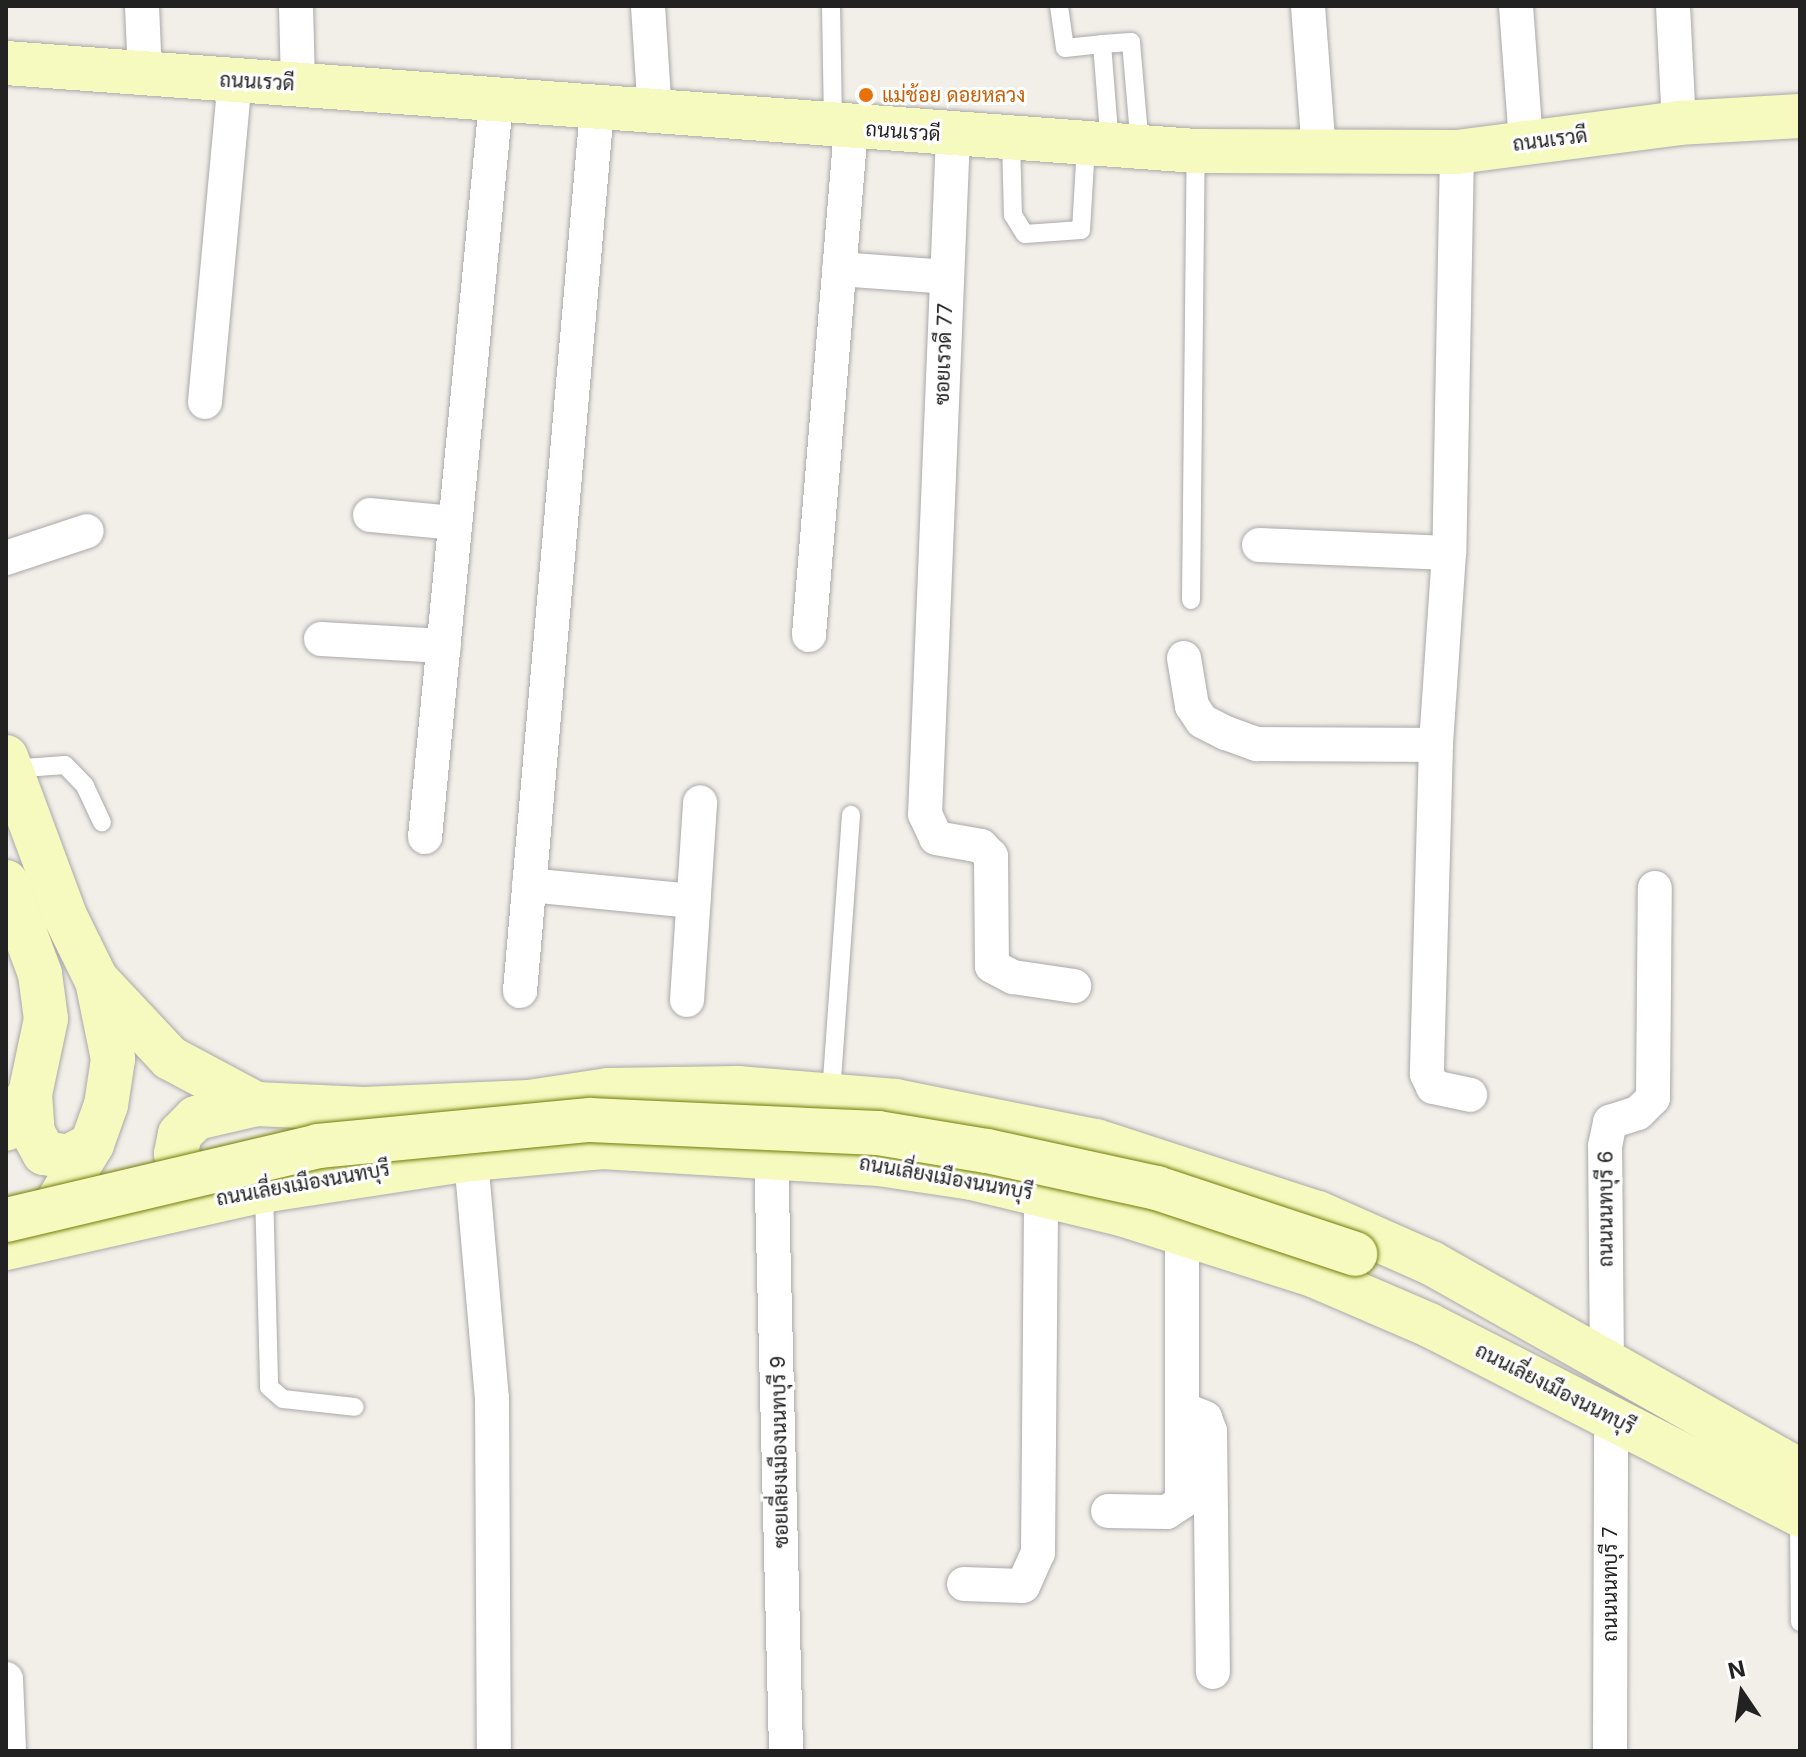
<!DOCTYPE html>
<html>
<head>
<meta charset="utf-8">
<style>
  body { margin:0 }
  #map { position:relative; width:1806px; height:1757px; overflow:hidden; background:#f2efe9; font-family:Inter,Sarabun,sans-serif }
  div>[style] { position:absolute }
  .roads { filter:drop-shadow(0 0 2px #a9a9a9) drop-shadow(0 0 2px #a9a9a9) }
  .lane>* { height:18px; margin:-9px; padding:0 9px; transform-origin:9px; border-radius:9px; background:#fff }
  .street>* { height:34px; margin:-17px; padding:0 17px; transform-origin:17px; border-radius:17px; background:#fff }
  .secondary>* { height:44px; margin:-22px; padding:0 22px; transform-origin:22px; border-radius:22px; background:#f7fabf }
  .bridges { filter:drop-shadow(0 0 2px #707d05) drop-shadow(0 0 2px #707d05) }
  .secondary-bridge>* { height:44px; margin:-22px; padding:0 22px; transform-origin:22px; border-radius:22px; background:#f7fabf }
  .dots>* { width:22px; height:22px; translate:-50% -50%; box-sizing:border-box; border:4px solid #fff; border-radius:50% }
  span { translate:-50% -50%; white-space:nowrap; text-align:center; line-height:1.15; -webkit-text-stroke:6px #fff; paint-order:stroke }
  .street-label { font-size:20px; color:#222 }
  .food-label { font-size:20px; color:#c56008 }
  .left { translate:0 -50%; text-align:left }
  .frame { position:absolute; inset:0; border:8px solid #222; pointer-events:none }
  .north { position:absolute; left:1702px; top:1653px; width:80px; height:80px; -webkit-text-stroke:6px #fff; paint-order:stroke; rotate:347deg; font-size:22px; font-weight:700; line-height:32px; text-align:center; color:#222 }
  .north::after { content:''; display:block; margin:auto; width:28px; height:36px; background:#222; clip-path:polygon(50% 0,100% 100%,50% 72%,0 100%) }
</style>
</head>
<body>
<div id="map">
  <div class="roads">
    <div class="lane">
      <div style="left:831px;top:6px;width:118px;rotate:89deg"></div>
      <div style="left:1059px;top:6px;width:42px;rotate:81.9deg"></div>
      <div style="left:1065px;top:48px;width:37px;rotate:-6deg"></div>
      <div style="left:1102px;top:44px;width:101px;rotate:85.5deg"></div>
      <div style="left:1102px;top:44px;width:29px;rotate:-4deg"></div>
      <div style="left:1131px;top:42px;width:104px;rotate:85.1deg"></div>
      <div style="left:1011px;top:140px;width:75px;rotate:88.5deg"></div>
      <div style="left:1013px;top:215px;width:22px;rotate:58deg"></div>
      <div style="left:1025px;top:234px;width:56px;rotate:-4.1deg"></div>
      <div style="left:1081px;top:230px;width:84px;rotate:-86.6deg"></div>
      <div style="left:1191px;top:600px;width:449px;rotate:-89.4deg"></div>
      <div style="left:10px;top:769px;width:55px;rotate:-4.2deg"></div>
      <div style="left:65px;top:765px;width:29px;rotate:46deg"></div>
      <div style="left:85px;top:786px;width:40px;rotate:65deg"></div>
      <div style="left:831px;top:1094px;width:280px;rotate:-85.9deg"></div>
      <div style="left:264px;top:1190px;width:197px;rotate:88.5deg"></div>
      <div style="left:269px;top:1387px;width:18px;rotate:41deg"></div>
      <div style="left:283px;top:1399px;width:72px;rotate:6.3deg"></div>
      <div style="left:1799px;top:1515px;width:107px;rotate:89.5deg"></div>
    </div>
    <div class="street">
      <div style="left:142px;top:6px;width:69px;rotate:87.5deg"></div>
      <div style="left:296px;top:6px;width:78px;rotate:88.5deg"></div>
      <div style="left:648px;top:6px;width:107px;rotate:86.3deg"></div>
      <div style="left:1308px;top:6px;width:146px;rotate:85.7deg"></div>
      <div style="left:1516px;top:6px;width:137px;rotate:85.8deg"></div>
      <div style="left:1673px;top:6px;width:117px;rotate:87.1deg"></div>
      <div style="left:953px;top:136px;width:679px;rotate:92.36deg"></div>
      <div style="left:925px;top:814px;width:26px;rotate:65deg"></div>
      <div style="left:936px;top:838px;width:46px;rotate:10.1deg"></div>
      <div style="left:981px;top:846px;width:14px;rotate:45deg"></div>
      <div style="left:991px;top:856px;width:110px;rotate:89.5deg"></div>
      <div style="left:992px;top:966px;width:24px;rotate:28deg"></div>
      <div style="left:1013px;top:977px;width:62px;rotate:8.4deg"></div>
      <div style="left:1457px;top:152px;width:401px;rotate:91.1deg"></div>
      <div style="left:1449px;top:553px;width:192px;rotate:93.9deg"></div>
      <div style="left:1436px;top:745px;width:329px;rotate:91.6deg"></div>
      <div style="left:1427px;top:1074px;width:14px;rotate:65deg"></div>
      <div style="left:1433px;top:1087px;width:38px;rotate:12deg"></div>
      <div style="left:839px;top:269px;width:108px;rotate:4.2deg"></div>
      <div style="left:205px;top:402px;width:323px;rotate:-84.7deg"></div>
      <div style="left:370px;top:515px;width:85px;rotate:5.4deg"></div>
      <div style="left:1259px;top:545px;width:190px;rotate:2.4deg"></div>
      <div style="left:6px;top:558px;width:85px;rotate:-18.4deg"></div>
      <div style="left:809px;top:635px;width:509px;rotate:-85.26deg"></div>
      <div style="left:321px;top:639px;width:123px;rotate:3.3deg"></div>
      <div style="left:1184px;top:658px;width:49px;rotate:80.5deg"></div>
      <div style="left:1192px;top:706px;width:18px;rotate:56deg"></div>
      <div style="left:1202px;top:721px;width:27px;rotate:27deg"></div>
      <div style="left:1226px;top:733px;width:33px;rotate:20deg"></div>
      <div style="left:1257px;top:744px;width:179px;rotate:0.3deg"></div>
      <div style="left:425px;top:837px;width:738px;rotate:-84.48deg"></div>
      <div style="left:529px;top:885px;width:165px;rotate:5.6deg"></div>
      <div style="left:520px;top:991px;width:885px;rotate:-85.01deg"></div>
      <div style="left:687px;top:1000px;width:198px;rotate:-86.2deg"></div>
      <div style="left:771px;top:1153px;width:598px;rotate:88.56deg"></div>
      <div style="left:471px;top:1159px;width:240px;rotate:85deg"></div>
      <div style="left:492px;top:1398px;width:353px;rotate:89.7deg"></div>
      <div style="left:1607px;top:1367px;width:221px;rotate:-90.5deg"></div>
      <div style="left:1605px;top:1146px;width:25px;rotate:-78deg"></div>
      <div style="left:1610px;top:1122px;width:29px;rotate:-18deg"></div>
      <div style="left:1638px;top:1113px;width:21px;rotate:-45deg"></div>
      <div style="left:1653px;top:1098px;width:210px;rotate:-89.5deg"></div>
      <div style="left:1183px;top:1409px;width:24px;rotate:22deg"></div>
      <div style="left:1205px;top:1418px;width:14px;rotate:69deg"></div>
      <div style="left:1210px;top:1431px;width:241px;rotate:89.3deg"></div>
      <div style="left:1108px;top:1511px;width:59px;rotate:1deg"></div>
      <div style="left:1167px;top:1512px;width:18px;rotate:-34deg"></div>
      <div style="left:1182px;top:1502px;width:271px;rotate:-90deg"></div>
      <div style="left:964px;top:1584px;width:59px;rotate:1.9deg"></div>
      <div style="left:1023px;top:1586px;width:36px;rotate:-66deg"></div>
      <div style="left:1038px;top:1553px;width:359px;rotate:-89.5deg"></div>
      <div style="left:6px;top:1679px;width:72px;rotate:87.6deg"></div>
      <div style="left:1610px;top:1751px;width:333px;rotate:-89.8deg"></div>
    </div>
    <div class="secondary">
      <div style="left:6px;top:63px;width:1193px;rotate:4.23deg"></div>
      <div style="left:1196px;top:151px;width:261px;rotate:0.2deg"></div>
      <div style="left:1457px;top:152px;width:224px;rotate:-7.4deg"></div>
      <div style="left:1679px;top:123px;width:121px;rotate:-3.3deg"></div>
      <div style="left:6px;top:757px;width:170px;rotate:69.6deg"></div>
      <div style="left:65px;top:916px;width:70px;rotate:63.8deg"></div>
      <div style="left:96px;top:979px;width:108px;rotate:46.9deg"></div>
      <div style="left:170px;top:1058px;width:98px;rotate:28.1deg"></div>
      <div style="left:256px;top:1104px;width:108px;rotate:2.7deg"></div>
      <div style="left:364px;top:1109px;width:165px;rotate:-2.4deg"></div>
      <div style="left:529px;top:1102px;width:80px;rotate:-8.6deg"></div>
      <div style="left:608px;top:1090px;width:130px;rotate:-0.9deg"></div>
      <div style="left:738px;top:1088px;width:158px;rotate:4.7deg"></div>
      <div style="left:895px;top:1101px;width:205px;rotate:11.3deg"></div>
      <div style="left:1096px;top:1141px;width:233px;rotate:18deg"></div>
      <div style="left:1318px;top:1213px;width:124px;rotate:23.9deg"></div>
      <div style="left:1431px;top:1263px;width:424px;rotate:29.4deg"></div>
      <div style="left:6px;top:882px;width:98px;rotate:69.7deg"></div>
      <div style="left:40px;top:974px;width:45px;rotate:82.4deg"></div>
      <div style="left:46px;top:1019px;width:77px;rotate:102deg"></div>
      <div style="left:30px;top:1094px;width:42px;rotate:124.4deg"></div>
      <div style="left:30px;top:1094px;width:39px;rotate:86deg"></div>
      <div style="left:33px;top:1133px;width:23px;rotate:61deg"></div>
      <div style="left:44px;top:1153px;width:24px;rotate:9deg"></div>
      <div style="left:68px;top:1157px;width:27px;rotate:-28deg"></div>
      <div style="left:229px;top:1186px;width:46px;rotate:-160.8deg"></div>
      <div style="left:186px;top:1171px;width:20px;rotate:-120deg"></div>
      <div style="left:176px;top:1154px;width:20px;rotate:-79deg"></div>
      <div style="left:180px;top:1134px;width:23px;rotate:-45deg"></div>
      <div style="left:196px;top:1118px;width:62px;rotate:-13.1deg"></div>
      <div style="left:39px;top:1233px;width:104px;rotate:-59.2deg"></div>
      <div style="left:92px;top:1144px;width:41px;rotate:-70.3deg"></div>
      <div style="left:106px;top:1105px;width:47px;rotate:-81.3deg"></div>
      <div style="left:113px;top:1059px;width:76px;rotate:-101.5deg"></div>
      <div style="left:6px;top:1248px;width:255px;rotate:-12.7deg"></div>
      <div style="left:255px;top:1192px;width:219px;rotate:-8.7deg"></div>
      <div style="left:471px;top:1159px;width:132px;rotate:-5.2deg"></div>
      <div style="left:602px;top:1147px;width:278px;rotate:3.5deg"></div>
      <div style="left:879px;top:1164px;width:94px;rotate:8.6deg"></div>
      <div style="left:972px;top:1178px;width:153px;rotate:13.6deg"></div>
      <div style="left:1121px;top:1214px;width:201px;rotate:17.6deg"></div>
      <div style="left:1313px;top:1275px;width:126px;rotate:23.3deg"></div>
      <div style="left:1429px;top:1325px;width:417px;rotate:27.1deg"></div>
    </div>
  </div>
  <div class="bridges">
    <div class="secondary-bridge">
      <div style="left:6px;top:1220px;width:321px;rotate:-13.3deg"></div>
      <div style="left:318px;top:1146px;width:273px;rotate:-5.5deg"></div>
      <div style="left:590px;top:1120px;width:288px;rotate:2.6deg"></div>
      <div style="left:878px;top:1133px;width:110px;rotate:9.4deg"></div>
      <div style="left:987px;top:1151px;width:174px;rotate:12.3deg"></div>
      <div style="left:1157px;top:1188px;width:209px;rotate:18.4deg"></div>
    </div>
  </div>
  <div class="dots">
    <div style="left:866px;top:95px;background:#e8710a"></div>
  </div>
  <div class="street-label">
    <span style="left:257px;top:82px;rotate:3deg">ถนนเรวดี</span>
    <span style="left:903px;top:132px;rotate:4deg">ถนนเรวดี</span>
    <span style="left:1550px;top:140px;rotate:-7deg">ถนนเรวดี</span>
    <span style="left:944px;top:354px;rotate:-88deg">ซอยเรวดี 77</span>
    <span style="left:946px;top:1178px;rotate:10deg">ถนนเลี่ยงเมืองนนทบุรี</span>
    <span style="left:303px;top:1184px;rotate:-10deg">ถนนเลี่ยงเมืองนนทบุรี</span>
    <span style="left:1606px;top:1209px;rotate:-90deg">ถนนนนทบุรี 6</span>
    <span style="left:1555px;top:1389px;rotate:27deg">ถนนเลี่ยงเมืองนนทบุรี</span>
    <span style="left:780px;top:1452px;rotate:-91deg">ซอยเลี่ยงเมืองนนทบุรี 9</span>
    <span style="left:1610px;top:1584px;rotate:-90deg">ถนนนนทบุรี 7</span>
  </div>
  <div class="food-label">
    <span class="left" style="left:882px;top:95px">แม่ช้อย ดอยหลวง</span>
  </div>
  <div class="frame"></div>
  <div class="north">N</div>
</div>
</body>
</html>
